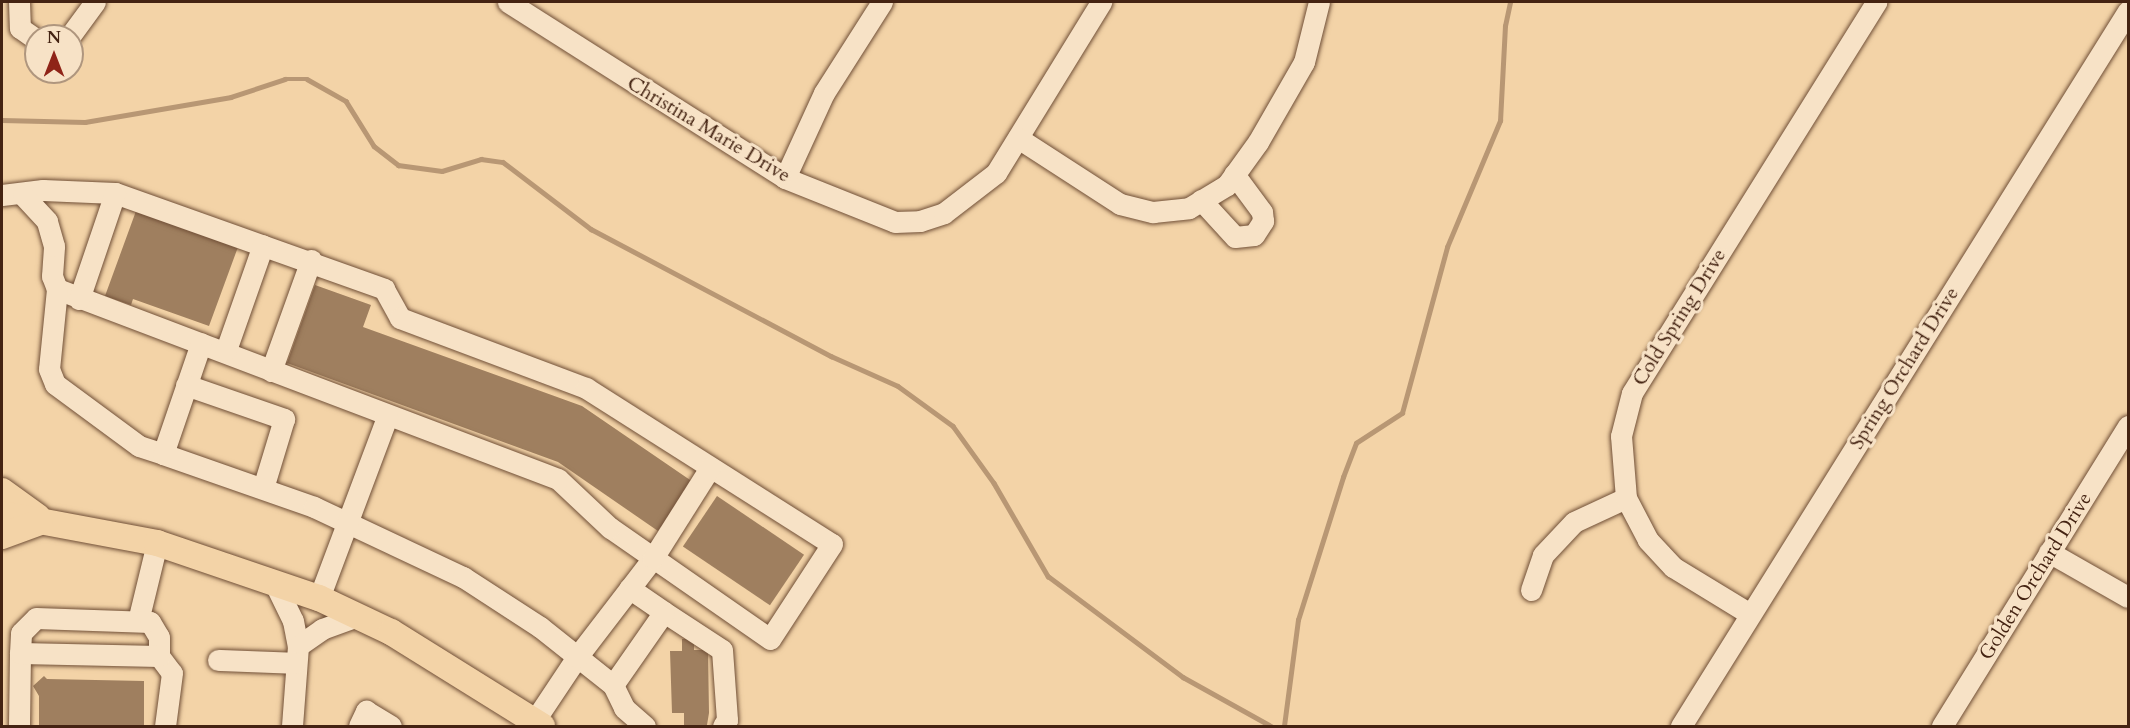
<!DOCTYPE html>
<html>
<head>
<meta charset="utf-8">
<style>
  body { margin:0 }
  #map { position:relative; width:2130px; height:728px; overflow:hidden; background:#f3d3a7; font-family:Cardo,serif }
  div>[style] { position:absolute }
  .stream>* { height:4.5px; margin:-2.25px; padding:0 2.25px; transform-origin:2.25px; border-radius:2.25px; background:#b89774 }
  .building>* { inset:0; background:#9f7f5f; transform-origin:0 0 }
  .roads { filter:drop-shadow(0 0 2px #704f37) drop-shadow(0 0 2px #704f37) }
  .minor>* { height:21px; margin:-10.5px; padding:0 10.5px; transform-origin:10.5px; border-radius:10.5px; background:#f7e2c6 }
  .major>* { height:26px; margin:-13px; padding:0 13px; transform-origin:13px; border-radius:13px; background:#f3d3a7 }
  span { translate:-50% -50%; white-space:nowrap; text-align:center; line-height:1.15; -webkit-text-stroke:6px #f7e2c6; paint-order:stroke }
  .street-label { font-size:20px; color:#442312 }
  .frame { position:absolute; inset:0; border:3px solid #442312; pointer-events:none }
  .north { position:absolute; left:24px; top:24px; width:60px; height:60px; box-sizing:border-box; background:#f7e2c6; border:2px solid #af967e; border-radius:50%; rotate:0deg; font-size:16px; font-weight:700; line-height:24px; text-align:center; color:#442312 }
  .north::after { content:''; display:block; margin:auto; width:21px; height:27px; background:#8f2418; clip-path:polygon(50% 0,100% 100%,50% 72%,0 100%) }
</style>
</head>
<body>
<div id="map">
  <div class="stream">
    <div style="left:2px;top:120px;width:83px;rotate:1.4deg"></div>
    <div style="left:85px;top:122px;width:148px;rotate:-9.7deg"></div>
    <div style="left:231px;top:97px;width:57px;rotate:-18.4deg"></div>
    <div style="left:285px;top:79px;width:22px"></div>
    <div style="left:307px;top:79px;width:45px;rotate:29.4deg"></div>
    <div style="left:346px;top:101px;width:53px;rotate:58.1deg"></div>
    <div style="left:374px;top:146px;width:31px;rotate:38deg"></div>
    <div style="left:398px;top:165px;width:44px;rotate:7.8deg"></div>
    <div style="left:442px;top:171px;width:41px;rotate:-17.1deg"></div>
    <div style="left:481px;top:159px;width:22px;rotate:8deg"></div>
    <div style="left:503px;top:162px;width:111px;rotate:37.3deg"></div>
    <div style="left:591px;top:229px;width:272px;rotate:27.9deg"></div>
    <div style="left:831px;top:356px;width:73px;rotate:24.1deg"></div>
    <div style="left:898px;top:386px;width:68px;rotate:36deg"></div>
    <div style="left:953px;top:426px;width:70px;rotate:54.3deg"></div>
    <div style="left:994px;top:483px;width:108px;rotate:59.9deg"></div>
    <div style="left:1048px;top:576px;width:169px;rotate:36.8deg"></div>
    <div style="left:1183px;top:677px;width:101px;rotate:29.1deg"></div>
    <div style="left:1284px;top:726px;width:107px;rotate:-82.5deg"></div>
    <div style="left:1298px;top:620px;width:150px;rotate:-72.5deg"></div>
    <div style="left:1343px;top:477px;width:36px;rotate:-69deg"></div>
    <div style="left:1356px;top:443px;width:55px;rotate:-33.1deg"></div>
    <div style="left:1402px;top:413px;width:172px;rotate:-74.8deg"></div>
    <div style="left:1447px;top:247px;width:137px;rotate:-67.2deg"></div>
    <div style="left:1500px;top:121px;width:95px;rotate:-87deg"></div>
    <div style="left:1505px;top:26px;width:25px;rotate:-78deg"></div>
  </div>
  <div class="building">
    <div style="clip-path:polygon(136px 211px,238px 247px,209px 326px,133px 299px,131px 305px,105px 296px)"></div>
    <div style="clip-path:polygon(315px 285px,371px 305px,363px 327px,582px 406px,693px 482px,658px 531px,558px 462px,287px 363px)"></div>
    <div style="left:717px;top:496px;width:105px;height:61px;rotate:34deg"></div>
    <div style="clip-path:polygon(694px 638px,694px 650px,708px 650px,709px 713px,707px 725px,684px 725px,684px 713px,672px 713px,670px 651px,682px 651px,682px 639px)"></div>
    <div style="clip-path:polygon(44px 676px,47px 679px,144px 681px,144px 726px,39px 726px,39px 696px,33px 686px)"></div>
  </div>
  <div class="roads">
    <div class="minor">
      <div style="left:19px;top:2px;width:26px;rotate:88deg"></div>
      <div style="left:20px;top:28px;width:19px;rotate:35deg"></div>
      <div style="left:508px;top:2px;width:328px;rotate:32.4deg"></div>
      <div style="left:785px;top:178px;width:118px;rotate:21.8deg"></div>
      <div style="left:895px;top:222px;width:25px;rotate:-2deg"></div>
      <div style="left:920px;top:221px;width:25px;rotate:-18deg"></div>
      <div style="left:944px;top:213px;width:66px;rotate:-37.6deg"></div>
      <div style="left:996px;top:173px;width:201px;rotate:-58.4deg"></div>
      <div style="left:70px;top:36px;width:42px;rotate:-53.7deg"></div>
      <div style="left:1018px;top:138px;width:121px;rotate:32.9deg"></div>
      <div style="left:1120px;top:204px;width:34px;rotate:14deg"></div>
      <div style="left:1153px;top:212px;width:36px;rotate:-6deg"></div>
      <div style="left:1189px;top:208px;width:44px;rotate:-31.2deg"></div>
      <div style="left:1227px;top:185px;width:53px;rotate:-54.2deg"></div>
      <div style="left:1258px;top:142px;width:92px;rotate:-60.1deg"></div>
      <div style="left:1304px;top:62px;width:62px;rotate:-76deg"></div>
      <div style="left:785px;top:178px;width:94px;rotate:-65.4deg"></div>
      <div style="left:824px;top:93px;width:108px;rotate:-57.5deg"></div>
      <div style="left:2px;top:195px;width:41px;rotate:-7deg"></div>
      <div style="left:43px;top:190px;width:72px;rotate:2.4deg"></div>
      <div style="left:115px;top:193px;width:286px;rotate:19.6deg"></div>
      <div style="left:384px;top:289px;width:33px;rotate:61deg"></div>
      <div style="left:400px;top:318px;width:199px;rotate:20.6deg"></div>
      <div style="left:586px;top:388px;width:291px;rotate:32.4deg"></div>
      <div style="left:832px;top:544px;width:113px;rotate:123.1deg"></div>
      <div style="left:770px;top:639px;width:195px;rotate:-145.2deg"></div>
      <div style="left:610px;top:528px;width:71px;rotate:-136.7deg"></div>
      <div style="left:558px;top:479px;width:536px;rotate:-159.23deg"></div>
      <div style="left:57px;top:289px;width:14px;rotate:-111deg"></div>
      <div style="left:52px;top:276px;width:30px;rotate:-86deg"></div>
      <div style="left:54px;top:246px;width:26px;rotate:-106deg"></div>
      <div style="left:47px;top:221px;width:35px;rotate:-133deg"></div>
      <div style="left:1201px;top:200px;width:50px;rotate:47.4deg"></div>
      <div style="left:1235px;top:237px;width:19px;rotate:-6deg"></div>
      <div style="left:1254px;top:235px;width:17px;rotate:-57deg"></div>
      <div style="left:1263px;top:221px;width:9px;rotate:-96deg"></div>
      <div style="left:1262px;top:212px;width:47px;rotate:-126.4deg"></div>
      <div style="left:57px;top:289px;width:80px;rotate:95.7deg"></div>
      <div style="left:49px;top:369px;width:16px;rotate:68deg"></div>
      <div style="left:55px;top:384px;width:104px;rotate:36.4deg"></div>
      <div style="left:139px;top:446px;width:25px;rotate:18deg"></div>
      <div style="left:163px;top:454px;width:117px;rotate:-71.1deg"></div>
      <div style="left:79px;top:299px;width:112px;rotate:-71.2deg"></div>
      <div style="left:226px;top:350px;width:111px;rotate:-70.6deg"></div>
      <div style="left:271px;top:371px;width:118px;rotate:-70.2deg"></div>
      <div style="left:186px;top:385px;width:104px;rotate:19.1deg"></div>
      <div style="left:284px;top:419px;width:72px;rotate:106.9deg"></div>
      <div style="left:163px;top:454px;width:160px;rotate:19.3deg"></div>
      <div style="left:314px;top:507px;width:165px;rotate:25.2deg"></div>
      <div style="left:463px;top:577px;width:92px;rotate:33deg"></div>
      <div style="left:540px;top:627px;width:93px;rotate:38.5deg"></div>
      <div style="left:613px;top:685px;width:25px;rotate:64deg"></div>
      <div style="left:624px;top:708px;width:28px;rotate:41deg"></div>
      <div style="left:2049px;top:552px;width:91px;rotate:29.7deg"></div>
      <div style="left:274px;top:582px;width:43px;rotate:64deg"></div>
      <div style="left:293px;top:621px;width:25px;rotate:79deg"></div>
      <div style="left:298px;top:646px;width:80px;rotate:94.3deg"></div>
      <div style="left:1531px;top:590px;width:37px;rotate:-71deg"></div>
      <div style="left:1543px;top:555px;width:45px;rotate:-46.8deg"></div>
      <div style="left:1574px;top:522px;width:57px;rotate:-24.8deg"></div>
      <div style="left:319px;top:598px;width:193px;rotate:-69.4deg"></div>
      <div style="left:664px;top:612px;width:69px;rotate:33.2deg"></div>
      <div style="left:722px;top:650px;width:70px;rotate:85.9deg"></div>
      <div style="left:727px;top:720px;width:7px;rotate:124deg"></div>
      <div style="left:1750px;top:614px;width:90px;rotate:-148.6deg"></div>
      <div style="left:1673px;top:567px;width:37px;rotate:-133deg"></div>
      <div style="left:1648px;top:540px;width:47px;rotate:-117.6deg"></div>
      <div style="left:1626px;top:498px;width:62px;rotate:-94.6deg"></div>
      <div style="left:1621px;top:436px;width:44px;rotate:-75.7deg"></div>
      <div style="left:1632px;top:393px;width:461px;rotate:-58deg"></div>
      <div style="left:138px;top:621px;width:80px;rotate:-76.3deg"></div>
      <div style="left:298px;top:646px;width:29px;rotate:-35deg"></div>
      <div style="left:322px;top:629px;width:38px;rotate:-20deg"></div>
      <div style="left:159px;top:656px;width:21px;rotate:53deg"></div>
      <div style="left:172px;top:673px;width:53px;rotate:97.5deg"></div>
      <div style="left:218px;top:660px;width:77px;rotate:2.2deg"></div>
      <div style="left:613px;top:685px;width:89px;rotate:-55.1deg"></div>
      <div style="left:664px;top:612px;width:42px;rotate:-145.6deg"></div>
      <div style="left:19px;top:726px;width:73px;rotate:-89.2deg"></div>
      <div style="left:20px;top:653px;width:20px;rotate:-87deg"></div>
      <div style="left:21px;top:633px;width:21px;rotate:-45deg"></div>
      <div style="left:36px;top:618px;width:114px;rotate:2deg"></div>
      <div style="left:150px;top:622px;width:17px;rotate:59deg"></div>
      <div style="left:159px;top:637px;width:19px;rotate:90deg"></div>
      <div style="left:159px;top:656px;width:139px;rotate:-178.8deg"></div>
      <div style="left:359px;top:726px;width:17px;rotate:-65deg"></div>
      <div style="left:366px;top:711px;width:29px;rotate:31deg"></div>
      <div style="left:531px;top:726px;width:83px;rotate:-56.3deg"></div>
      <div style="left:577px;top:657px;width:125px;rotate:-52.5deg"></div>
      <div style="left:653px;top:558px;width:107px;rotate:-57.7deg"></div>
      <div style="left:1681px;top:726px;width:843px;rotate:-57.99deg"></div>
      <div style="left:1942px;top:726px;width:353px;rotate:-58.2deg"></div>
    </div>
    <div class="major">
      <div style="left:2px;top:491px;width:44px;rotate:35.8deg"></div>
      <div style="left:2px;top:514px;width:158px;rotate:10.6deg"></div>
      <div style="left:157px;top:543px;width:171px;rotate:18.8deg"></div>
      <div style="left:319px;top:598px;width:80px;rotate:25.3deg"></div>
      <div style="left:391px;top:632px;width:178px;rotate:31.9deg"></div>
      <div style="left:2px;top:536px;width:40px;rotate:-20.2deg"></div>
    </div>
  </div>
  <div class="street-label">
    <span style="left:709px;top:129px;rotate:31deg">Christina Marie Drive</span>
    <span style="left:1679px;top:317px;rotate:-58deg">Cold Spring Drive</span>
    <span style="left:1904px;top:368px;rotate:-58deg">Spring Orchard Drive</span>
    <span style="left:2035px;top:576px;rotate:-58deg">Golden Orchard Drive</span>
  </div>
  <div class="frame"></div>
  <div class="north">N</div>
</div>
</body>
</html>
